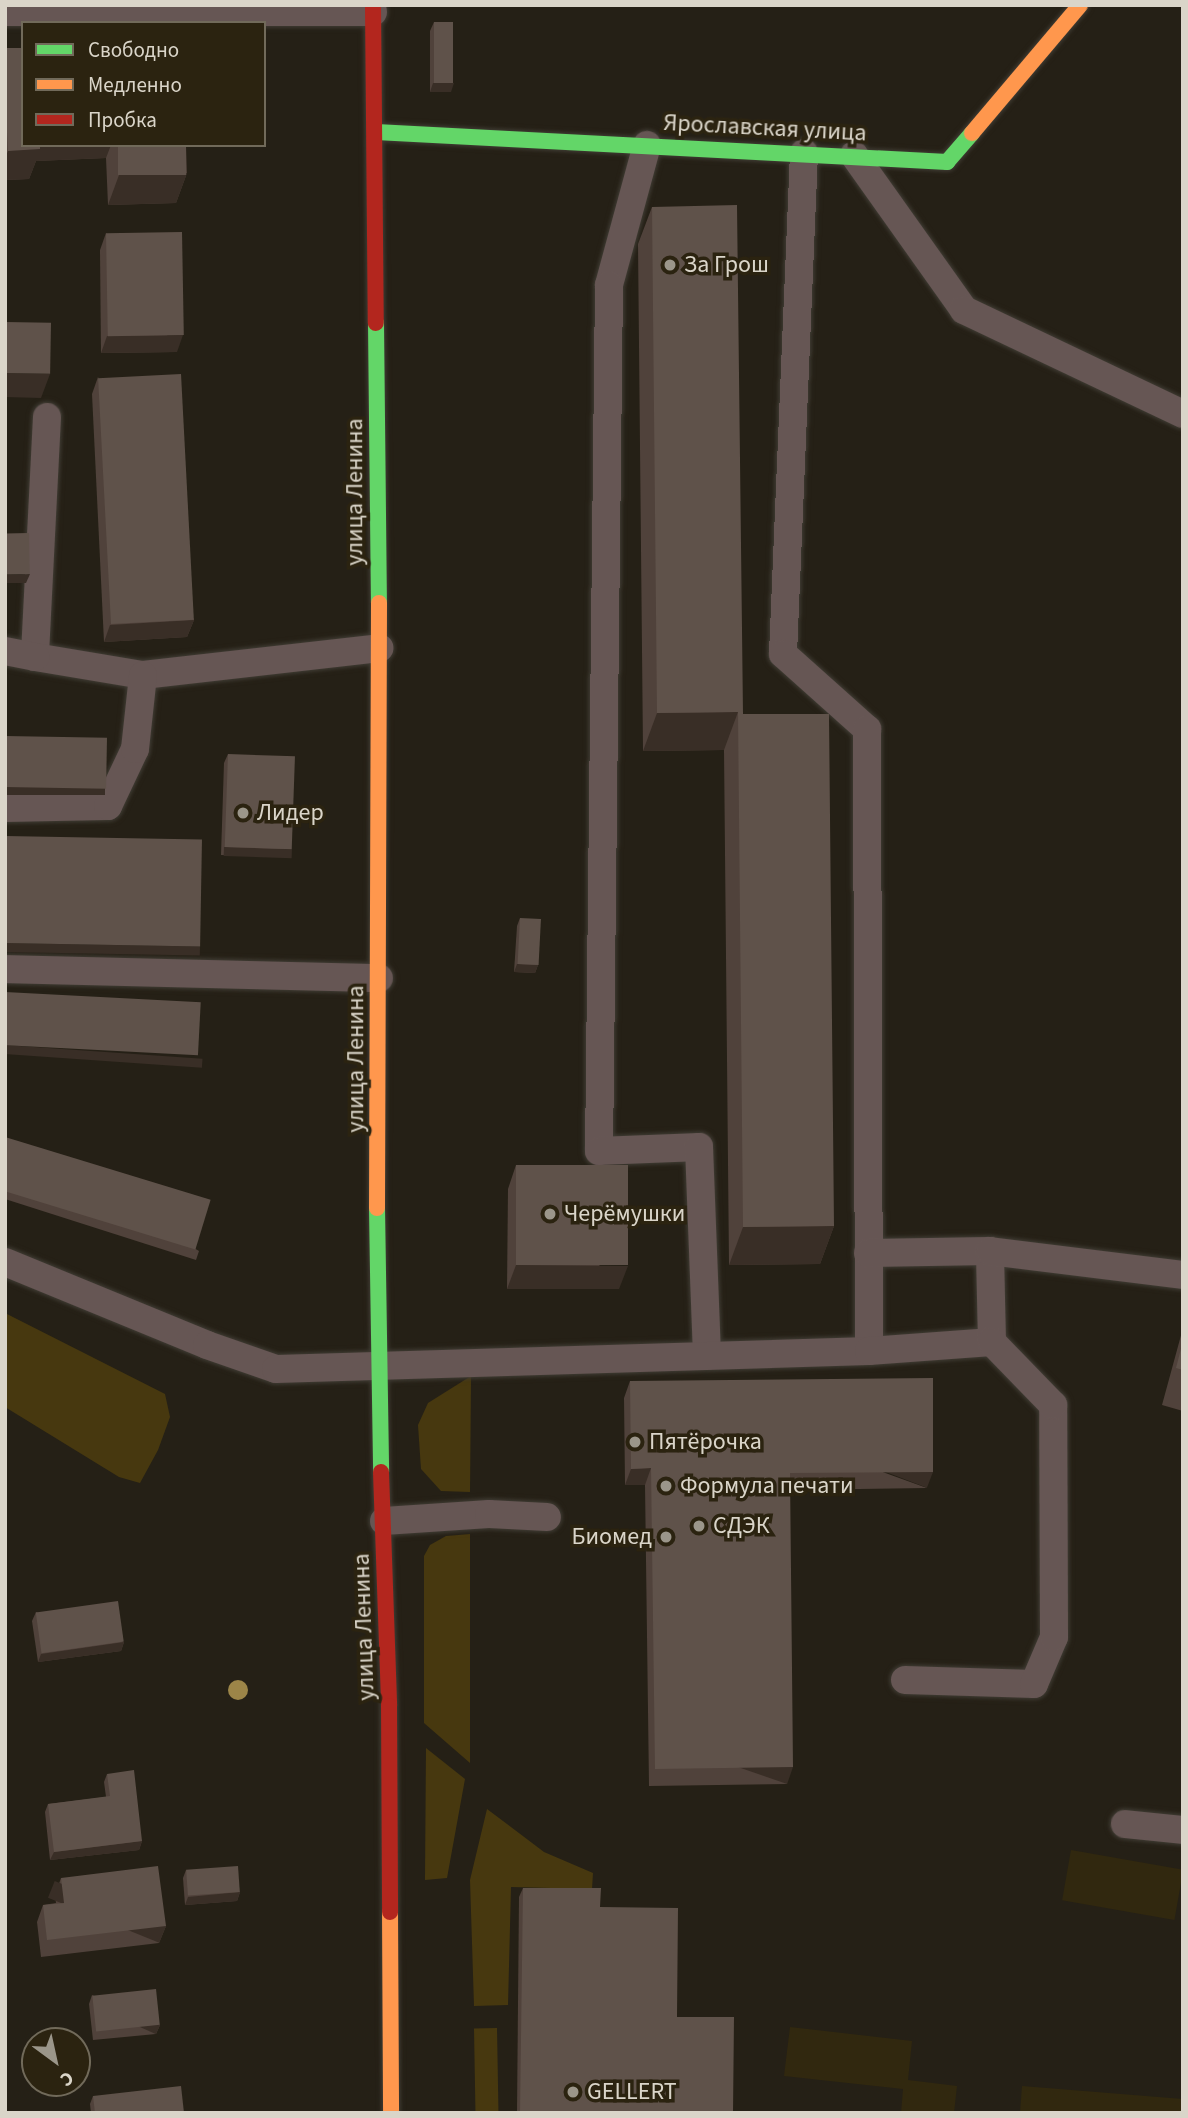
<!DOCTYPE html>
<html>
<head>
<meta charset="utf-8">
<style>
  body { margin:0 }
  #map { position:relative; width:1188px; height:2118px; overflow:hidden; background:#252016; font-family:"Source Sans 3",sans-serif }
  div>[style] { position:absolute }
  .built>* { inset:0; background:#31280f; transform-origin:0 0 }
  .green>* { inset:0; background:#47380f; transform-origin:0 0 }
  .roads { filter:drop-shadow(0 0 2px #403c34) drop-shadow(0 0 2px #403c34) }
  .lane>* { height:28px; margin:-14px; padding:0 14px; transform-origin:14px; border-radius:14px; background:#665654 }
  .fast>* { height:16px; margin:-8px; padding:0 8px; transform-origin:8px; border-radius:8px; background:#63d668 }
  .slow>* { height:16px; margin:-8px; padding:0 8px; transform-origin:8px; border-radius:8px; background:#ff974d }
  .jam>* { height:16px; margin:-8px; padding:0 8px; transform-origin:8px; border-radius:8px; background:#b3261e }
  .trees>* { width:20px; height:20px; margin:-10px; border-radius:50%; background:#9c8548 }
  .wall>* { inset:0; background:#50423b }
  .shaded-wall>* { inset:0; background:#392e26; transform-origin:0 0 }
  .building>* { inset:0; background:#5f524a; transform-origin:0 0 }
  .dots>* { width:19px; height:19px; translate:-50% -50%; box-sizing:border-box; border:4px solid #2b2310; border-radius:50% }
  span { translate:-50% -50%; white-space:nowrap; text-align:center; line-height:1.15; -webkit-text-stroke:7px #2b2310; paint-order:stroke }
  .street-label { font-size:24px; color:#dad5c9 }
  .poi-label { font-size:24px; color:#dad5c9 }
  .left { translate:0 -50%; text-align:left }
  .right { translate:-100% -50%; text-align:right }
  .frame { position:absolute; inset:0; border:7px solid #dad5c9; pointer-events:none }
  .legend { position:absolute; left:21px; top:21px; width:245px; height:126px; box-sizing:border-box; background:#2b2310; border:2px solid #716a5a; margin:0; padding:9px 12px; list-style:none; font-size:21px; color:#dad5c9 }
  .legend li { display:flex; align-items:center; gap:14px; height:35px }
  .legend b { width:35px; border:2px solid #716a5a }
  .north { position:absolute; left:21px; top:2027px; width:70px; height:70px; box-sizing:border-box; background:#2b2310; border:2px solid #716a5a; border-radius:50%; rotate:147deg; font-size:19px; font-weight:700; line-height:28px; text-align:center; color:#dad5c9 }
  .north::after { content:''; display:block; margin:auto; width:24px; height:32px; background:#9b968a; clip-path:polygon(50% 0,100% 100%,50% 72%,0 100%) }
</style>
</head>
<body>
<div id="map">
  <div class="built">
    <div style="left:1071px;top:1850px;width:114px;height:51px;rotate:10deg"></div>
    <div style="clip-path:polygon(790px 2027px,912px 2041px,908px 2080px,957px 2086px,954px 2113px,901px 2113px,903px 2089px,784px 2076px)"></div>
    <div style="clip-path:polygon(1022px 2086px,1183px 2099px,1183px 2113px,1020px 2113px)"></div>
  </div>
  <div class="green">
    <div style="clip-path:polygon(5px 1313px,165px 1394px,170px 1417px,158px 1450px,140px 1483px,119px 1477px,5px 1407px)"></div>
    <div style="clip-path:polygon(471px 1376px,470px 1492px,441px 1491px,421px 1469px,418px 1425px,428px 1403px)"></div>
    <div style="clip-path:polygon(470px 1534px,470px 1763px,424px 1723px,424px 1556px,430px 1545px,446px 1536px)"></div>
    <div style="clip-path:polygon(426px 1748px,465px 1779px,447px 1878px,425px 1880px)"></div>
    <div style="clip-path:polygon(487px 1809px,544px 1852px,593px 1873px,592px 1889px,511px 1887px,508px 2005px,474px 2006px,470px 1880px)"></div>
    <div style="left:497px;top:2028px;width:85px;height:23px;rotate:89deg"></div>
  </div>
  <div class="roads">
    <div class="lane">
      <div style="left:5px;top:12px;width:368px"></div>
      <div style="left:647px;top:145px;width:145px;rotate:105.2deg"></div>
      <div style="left:609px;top:285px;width:866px;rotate:90.66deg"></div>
      <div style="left:599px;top:1151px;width:100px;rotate:-2.3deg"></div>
      <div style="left:699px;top:1147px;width:209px;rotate:87.8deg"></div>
      <div style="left:804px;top:153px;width:501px;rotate:92.4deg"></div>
      <div style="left:783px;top:654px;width:113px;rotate:41.8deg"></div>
      <div style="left:867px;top:729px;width:622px;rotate:89.82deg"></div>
      <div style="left:854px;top:155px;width:190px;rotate:54.6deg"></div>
      <div style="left:964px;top:310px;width:242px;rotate:25.4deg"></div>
      <div style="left:47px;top:417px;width:240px;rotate:92.9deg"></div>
      <div style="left:35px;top:657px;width:109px;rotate:9.5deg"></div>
      <div style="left:143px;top:675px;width:238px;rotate:-6.5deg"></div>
      <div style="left:5px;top:651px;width:31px;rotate:11deg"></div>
      <div style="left:5px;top:808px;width:103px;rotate:-1.1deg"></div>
      <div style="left:108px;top:806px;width:63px;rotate:-64.7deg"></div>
      <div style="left:135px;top:749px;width:74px;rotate:-83.8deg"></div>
      <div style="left:5px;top:969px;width:374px;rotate:1.4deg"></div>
      <div style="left:868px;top:1253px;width:122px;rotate:-0.9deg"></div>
      <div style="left:5px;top:1262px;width:218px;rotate:22.3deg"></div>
      <div style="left:207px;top:1345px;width:73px;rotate:19.2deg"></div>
      <div style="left:276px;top:1369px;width:593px;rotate:-1.74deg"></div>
      <div style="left:869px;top:1351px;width:123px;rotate:-4.2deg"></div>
      <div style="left:992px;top:1342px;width:91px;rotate:-91.3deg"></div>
      <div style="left:990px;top:1251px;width:194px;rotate:7.1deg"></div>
      <div style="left:384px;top:1521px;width:105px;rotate:-3.8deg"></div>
      <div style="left:489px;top:1514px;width:58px;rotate:3deg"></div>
      <div style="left:905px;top:1680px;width:129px;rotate:1.8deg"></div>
      <div style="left:1034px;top:1684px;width:51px;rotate:-66.9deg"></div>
      <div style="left:1054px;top:1637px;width:232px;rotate:-90.2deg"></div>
      <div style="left:1053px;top:1405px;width:88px;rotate:-134.1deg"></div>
      <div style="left:1125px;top:1824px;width:58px;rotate:5.9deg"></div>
    </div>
    <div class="fast">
      <div style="left:376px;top:132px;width:572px;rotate:3.01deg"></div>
      <div style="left:947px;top:162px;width:38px;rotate:-49deg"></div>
      <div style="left:376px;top:323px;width:280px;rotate:89.4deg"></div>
      <div style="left:377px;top:1208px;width:264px;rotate:89.1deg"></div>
    </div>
    <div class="slow">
      <div style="left:972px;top:133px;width:167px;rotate:-49.8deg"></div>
      <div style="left:377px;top:1208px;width:605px;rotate:-89.81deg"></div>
      <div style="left:390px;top:1912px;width:201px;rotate:89.7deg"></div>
    </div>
    <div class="jam">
      <div style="left:373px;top:5px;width:318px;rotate:89.5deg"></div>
      <div style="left:381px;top:1472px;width:234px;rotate:88deg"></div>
      <div style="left:389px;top:1706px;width:206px;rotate:89.7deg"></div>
    </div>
  </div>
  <div class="trees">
    <div style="left:238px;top:1690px"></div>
  </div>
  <div class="wall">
    <div style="clip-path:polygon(434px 22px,451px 92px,430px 92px,430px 31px)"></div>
    <div style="clip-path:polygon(5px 48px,23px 145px,186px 145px,187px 173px,176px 203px,108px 205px,106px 158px,36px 161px,29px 179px,5px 180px)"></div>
    <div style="clip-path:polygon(652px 207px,834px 1226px,820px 1264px,729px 1265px,724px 750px,643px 751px,638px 244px)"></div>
    <div style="clip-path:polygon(106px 233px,177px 352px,101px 353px,100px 250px)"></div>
    <div style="clip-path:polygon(98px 377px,194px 620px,187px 637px,104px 642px,92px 394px)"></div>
    <div style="clip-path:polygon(228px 754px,288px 857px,221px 855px,224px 763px)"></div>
    <div style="clip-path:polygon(520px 918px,538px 965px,535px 973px,514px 972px,517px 926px)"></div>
    <div style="clip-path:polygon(5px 1137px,199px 1251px,196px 1260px,5px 1199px)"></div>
    <div style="clip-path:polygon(516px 1165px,619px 1289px,507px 1289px,508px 1189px)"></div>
    <div style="clip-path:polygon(1183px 1328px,1183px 1411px,1162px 1405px)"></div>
    <div style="clip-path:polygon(630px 1381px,927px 1488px,790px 1490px,787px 1784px,649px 1786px,645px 1485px,625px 1485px,624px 1398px)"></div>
    <div style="clip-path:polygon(36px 1612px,124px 1642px,121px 1651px,38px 1662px,32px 1621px)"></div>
    <div style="clip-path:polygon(107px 1774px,142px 1841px,139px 1850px,50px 1860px,45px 1812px,48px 1804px,106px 1797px,104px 1782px)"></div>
    <div style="clip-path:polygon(186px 1870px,240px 1892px,237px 1901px,185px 1905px,183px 1878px)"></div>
    <div style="clip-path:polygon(61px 1878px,166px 1926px,159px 1943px,41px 1957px,37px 1922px,43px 1905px,56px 1903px,55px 1895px)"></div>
    <div style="clip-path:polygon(523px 1888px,600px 1907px,677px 2017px,733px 2113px,517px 2113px,519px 1897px)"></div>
    <div style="clip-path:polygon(92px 1995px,160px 2025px,156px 2034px,93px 2040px,89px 2004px)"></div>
    <div style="clip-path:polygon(93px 2096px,184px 2113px,91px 2113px,90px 2104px)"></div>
  </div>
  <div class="shaded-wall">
    <div style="clip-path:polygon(433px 83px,454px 83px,451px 92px,430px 92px)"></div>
    <div style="clip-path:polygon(34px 145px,111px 145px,106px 158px,36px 161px,29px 179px,5px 180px,5px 158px,8px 151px)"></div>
    <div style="clip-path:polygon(187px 173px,176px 203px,108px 205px,119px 175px)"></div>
    <div style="clip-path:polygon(183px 335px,177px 352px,101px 353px,107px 336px)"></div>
    <div style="clip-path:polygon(5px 373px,50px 374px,41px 398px,5px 397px)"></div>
    <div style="clip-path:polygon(30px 574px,26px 583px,5px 583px,5px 575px)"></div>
    <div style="clip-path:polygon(194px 620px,187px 637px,104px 642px,110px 625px)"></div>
    <div style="clip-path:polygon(738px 712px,724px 750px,643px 751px,657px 713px)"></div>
    <div style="left:5px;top:787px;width:100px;height:8px"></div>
    <div style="left:224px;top:847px;width:68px;height:9px;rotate:2deg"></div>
    <div style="left:5px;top:943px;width:195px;height:9px;rotate:1deg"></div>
    <div style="clip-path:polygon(517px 964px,538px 965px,535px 973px,514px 972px)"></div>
    <div style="left:5px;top:1045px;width:198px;height:9px;rotate:4deg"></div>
    <div style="clip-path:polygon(834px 1226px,820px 1264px,729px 1265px,743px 1227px)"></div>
    <div style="clip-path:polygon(516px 1265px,628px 1266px,619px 1289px,507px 1289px)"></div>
    <div style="clip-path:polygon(651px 1468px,645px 1485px,625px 1485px,631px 1469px)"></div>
    <div style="left:933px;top:1472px;width:17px;height:143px;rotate:111deg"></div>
    <div style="clip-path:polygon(124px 1642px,121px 1651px,38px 1662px,41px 1654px)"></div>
    <div style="left:793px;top:1767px;width:18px;height:138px;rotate:109deg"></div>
    <div style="clip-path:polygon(142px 1841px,139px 1850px,50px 1860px,54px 1852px)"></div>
    <div style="clip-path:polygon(240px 1892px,237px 1901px,185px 1905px,188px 1897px)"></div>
    <div style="left:166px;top:1926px;width:18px;height:120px;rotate:112deg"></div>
    <div style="left:160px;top:2025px;width:10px;height:64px;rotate:114deg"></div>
  </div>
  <div class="building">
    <div style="left:434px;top:22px;width:19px;height:61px"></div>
    <div style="clip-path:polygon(5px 48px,23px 48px,23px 145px,40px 145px,40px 149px,8px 151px,7px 132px,5px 132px)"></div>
    <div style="left:118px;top:145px;width:68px;height:30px"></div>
    <div style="clip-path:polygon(737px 205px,743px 714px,829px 714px,834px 1226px,743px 1227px,738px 712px,657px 713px,652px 207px)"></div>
    <div style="left:182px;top:232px;width:103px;height:76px;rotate:89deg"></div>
    <div style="left:5px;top:322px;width:46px;height:51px;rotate:1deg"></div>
    <div style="left:181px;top:374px;width:246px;height:83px;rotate:87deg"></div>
    <div style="left:29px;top:533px;width:41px;height:24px;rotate:89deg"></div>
    <div style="left:5px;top:736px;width:102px;height:51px;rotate:1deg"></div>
    <div style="left:228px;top:754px;width:67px;height:93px;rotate:2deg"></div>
    <div style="left:5px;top:836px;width:197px;height:107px;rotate:1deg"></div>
    <div style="left:520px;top:918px;width:21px;height:46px;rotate:3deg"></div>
    <div style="left:5px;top:992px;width:196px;height:53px;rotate:3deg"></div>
    <div style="left:5px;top:1137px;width:215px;height:52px;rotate:17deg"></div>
    <div style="left:516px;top:1165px;width:112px;height:100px"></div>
    <div style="clip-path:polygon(1183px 1341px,1183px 1370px,1176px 1368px)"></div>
    <div style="clip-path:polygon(933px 1378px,933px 1472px,790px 1473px,793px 1767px,655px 1769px,651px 1468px,631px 1469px,630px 1381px)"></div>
    <div style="left:118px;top:1601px;width:41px;height:83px;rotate:82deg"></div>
    <div style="clip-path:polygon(134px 1770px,142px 1841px,54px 1852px,48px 1804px,110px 1796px,107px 1774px)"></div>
    <div style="clip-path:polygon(158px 1866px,166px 1926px,47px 1940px,43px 1905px,64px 1903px,61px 1878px)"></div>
    <div style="left:238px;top:1866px;width:26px;height:52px;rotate:86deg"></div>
    <div style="clip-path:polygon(523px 1888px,601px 1888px,600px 1907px,678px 1908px,677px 2017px,734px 2017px,733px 2113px,520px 2113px)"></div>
    <div style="left:156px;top:1989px;width:36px;height:64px;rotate:84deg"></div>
    <div style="clip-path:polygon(181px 2086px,184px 2113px,95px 2113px,93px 2096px)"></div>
  </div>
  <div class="dots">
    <div style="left:670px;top:265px;background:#9b968a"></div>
    <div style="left:243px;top:813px;background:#9b968a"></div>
    <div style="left:550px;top:1214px;background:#9b968a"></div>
    <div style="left:635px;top:1442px;background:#9b968a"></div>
    <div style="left:666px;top:1486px;background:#9b968a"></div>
    <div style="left:699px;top:1526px;background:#9b968a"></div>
    <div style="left:666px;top:1537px;background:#9b968a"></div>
    <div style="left:573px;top:2092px;background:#9b968a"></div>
  </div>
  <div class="street-label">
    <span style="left:765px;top:128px;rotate:3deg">Ярославская улица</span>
    <span style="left:355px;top:492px;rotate:-90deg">улица Ленина</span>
    <span style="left:356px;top:1059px;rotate:-90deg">улица Ленина</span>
    <span style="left:364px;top:1627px;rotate:-92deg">улица Ленина</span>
  </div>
  <div class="poi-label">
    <span class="left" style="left:684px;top:265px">За Грош</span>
    <span class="left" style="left:257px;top:813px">Лидер</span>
    <span class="left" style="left:564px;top:1214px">Черёмушки</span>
    <span class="left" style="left:649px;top:1442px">Пятёрочка</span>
    <span class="left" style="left:680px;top:1486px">Формула печати</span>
    <span class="left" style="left:713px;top:1526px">СДЭК</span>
    <span class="right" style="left:652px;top:1537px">Биомед</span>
    <span class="left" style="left:587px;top:2092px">GELLERT</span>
  </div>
  <div class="frame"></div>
  <ul class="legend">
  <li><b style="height:9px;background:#63d668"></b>Свободно</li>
  <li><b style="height:9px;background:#ff974d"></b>Медленно</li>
  <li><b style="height:9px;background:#b3261e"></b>Пробка</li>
  </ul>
  <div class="north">С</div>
</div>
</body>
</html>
